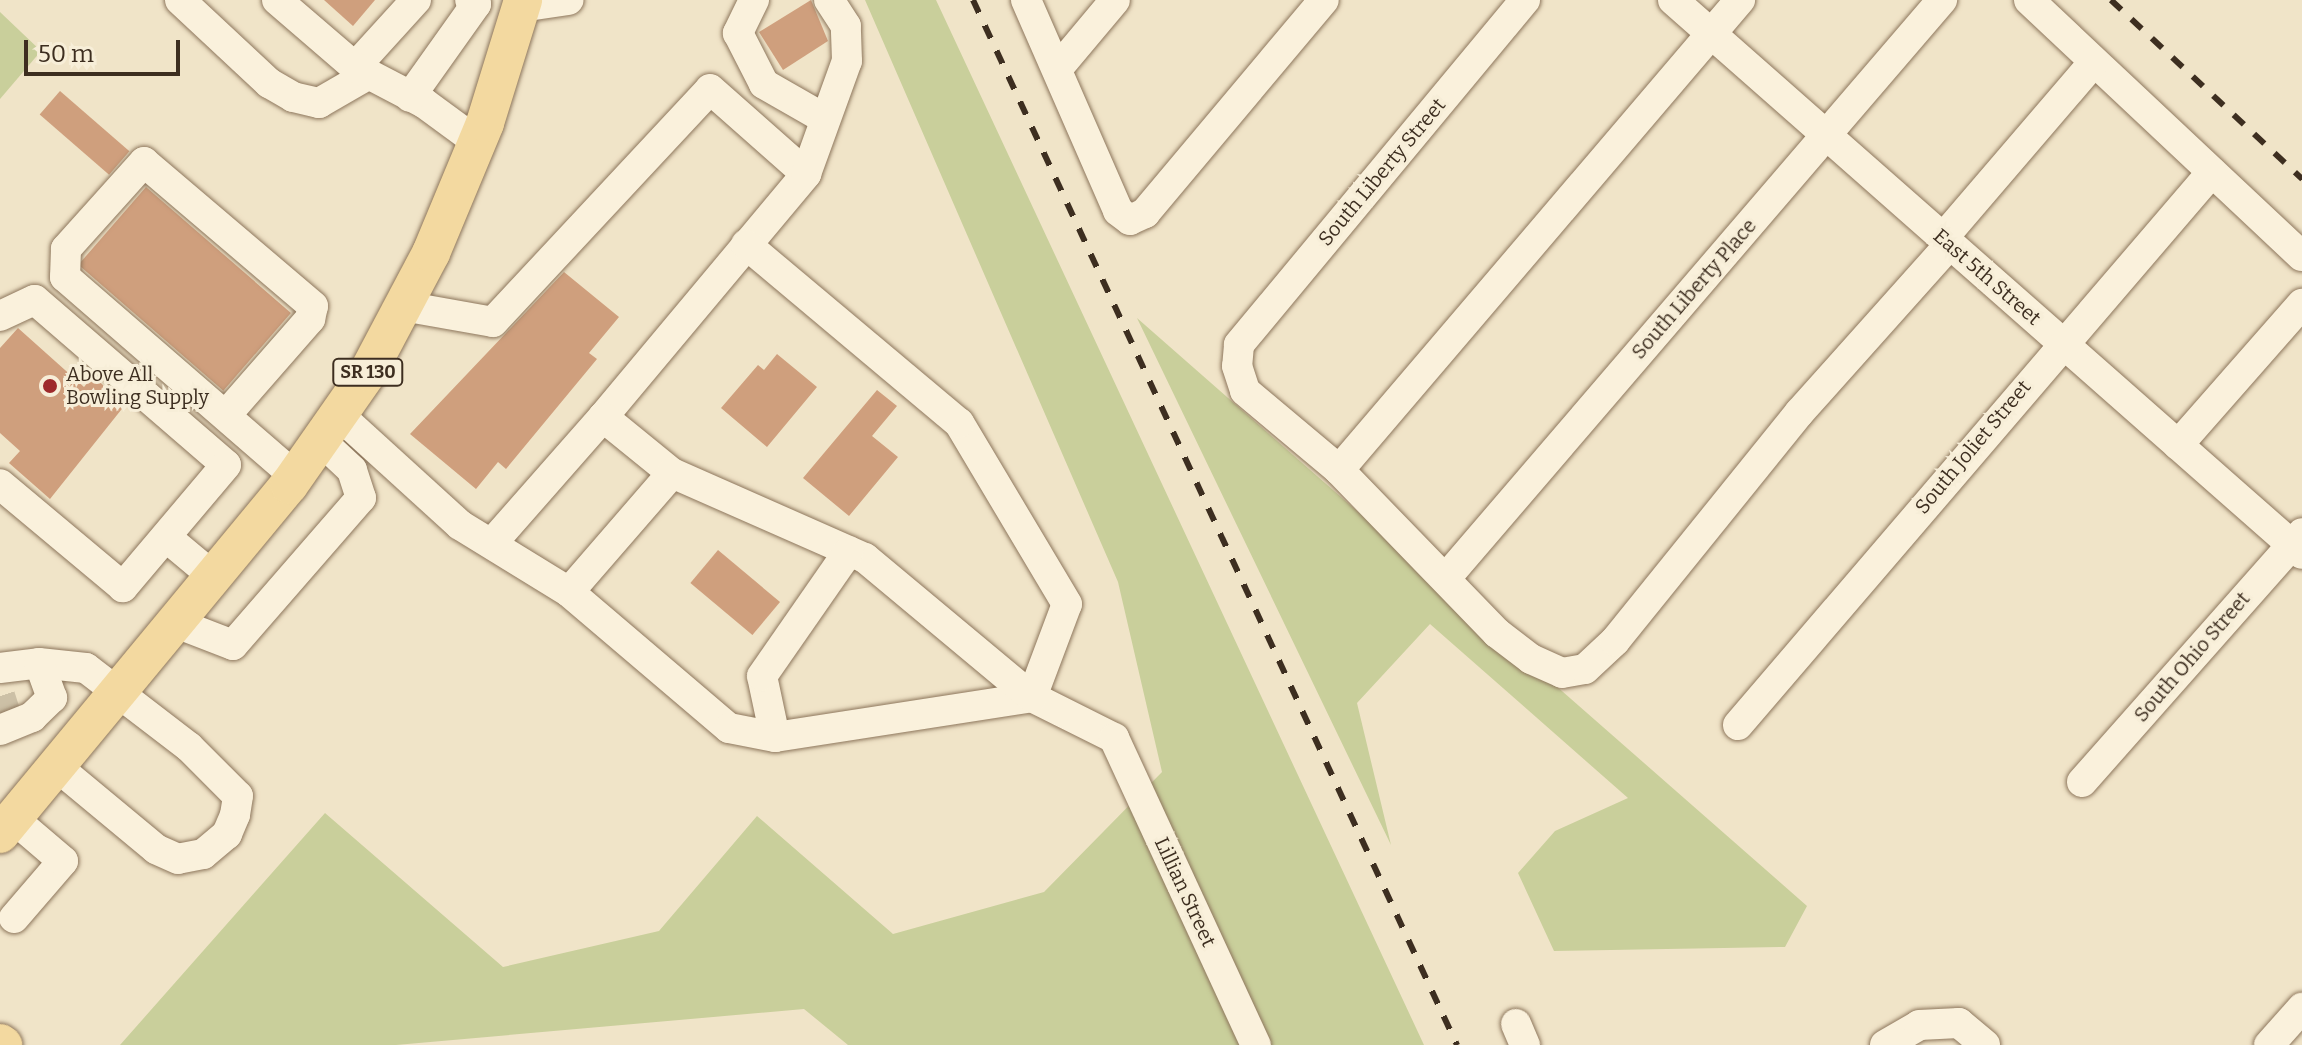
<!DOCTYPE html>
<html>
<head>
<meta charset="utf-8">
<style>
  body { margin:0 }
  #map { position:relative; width:2302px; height:1045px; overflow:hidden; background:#f0e4c8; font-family:Bitter,serif }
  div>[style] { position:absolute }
  .green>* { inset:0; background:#c9cf9b }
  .building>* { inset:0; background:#cf9f7d; transform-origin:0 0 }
  .minor-tunnel>* { height:30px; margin-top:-15px; transform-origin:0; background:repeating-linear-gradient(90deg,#ccc0a6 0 30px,transparent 0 45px) }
  .roads { filter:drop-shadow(0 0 2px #8d765c) drop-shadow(0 0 2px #8d765c) }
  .minor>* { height:30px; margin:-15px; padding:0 15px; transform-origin:15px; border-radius:15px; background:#faf1dc }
  .major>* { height:38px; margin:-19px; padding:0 19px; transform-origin:19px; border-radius:19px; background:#f3d9a0 }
  .rail>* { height:6px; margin-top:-3px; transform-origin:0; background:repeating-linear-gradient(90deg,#3d2e20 0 14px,transparent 0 28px) }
  .dots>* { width:22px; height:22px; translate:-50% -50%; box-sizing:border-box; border:4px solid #f7eed8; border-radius:50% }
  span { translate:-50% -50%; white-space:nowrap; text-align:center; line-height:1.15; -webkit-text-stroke:6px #f7eed8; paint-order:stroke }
  .shield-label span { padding:2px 6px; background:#f7eed8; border:2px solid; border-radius:6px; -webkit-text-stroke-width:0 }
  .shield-label { font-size:18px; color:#3d2e20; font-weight:700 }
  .street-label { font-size:20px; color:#3d2e20 }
  .poi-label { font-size:20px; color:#3d2e20 }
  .left { translate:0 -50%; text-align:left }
  .scale { position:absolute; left:24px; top:40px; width:156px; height:36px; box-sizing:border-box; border:4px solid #3d2e20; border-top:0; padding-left:10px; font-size:24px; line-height:28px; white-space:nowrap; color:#3d2e20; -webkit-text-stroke:6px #f7eed8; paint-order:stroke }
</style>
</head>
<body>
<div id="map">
  <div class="green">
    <div style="clip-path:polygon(865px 0,936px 0,1424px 1045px,848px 1045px,804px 1009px,396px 1045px,120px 1045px,325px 813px,503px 967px,659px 931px,757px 816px,893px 934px,1044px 892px,1162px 772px,1118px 582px)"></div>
    <div style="clip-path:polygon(0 12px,41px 51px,0 99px)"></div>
    <div style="clip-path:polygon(1137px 318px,1807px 906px,1785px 947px,1554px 951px,1518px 873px,1555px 831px,1628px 798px,1430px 624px,1357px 703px,1391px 845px)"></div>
  </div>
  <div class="building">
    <div style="clip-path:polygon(324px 0,375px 0,353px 26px)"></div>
    <div style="clip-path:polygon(811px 0,828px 41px,783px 70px,759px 32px)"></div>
    <div style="left:60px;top:91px;width:92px;height:31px;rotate:41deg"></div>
    <div style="left:146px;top:187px;width:192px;height:103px;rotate:41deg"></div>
    <div style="clip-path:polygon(564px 272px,619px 317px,589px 353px,597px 359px,506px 469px,498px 462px,476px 489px,410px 434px)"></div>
    <div style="clip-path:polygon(18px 328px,84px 387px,93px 376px,125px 405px,50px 499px,9px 463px,20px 451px,0 433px,0 348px)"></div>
    <div style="clip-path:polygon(777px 354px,817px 387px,767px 447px,721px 408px,758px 365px,764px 370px)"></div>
    <div style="clip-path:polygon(877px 390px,897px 406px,872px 436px,898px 457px,849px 516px,803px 478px)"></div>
    <div style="left:718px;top:550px;width:81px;height:43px;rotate:40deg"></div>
  </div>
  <div class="minor-tunnel">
    <div style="left:0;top:696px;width:19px;rotate:72deg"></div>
  </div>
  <div class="roads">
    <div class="minor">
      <div style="left:180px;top:0;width:122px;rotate:43deg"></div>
      <div style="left:269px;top:83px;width:28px;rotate:30deg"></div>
      <div style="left:293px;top:97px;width:27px;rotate:13deg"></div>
      <div style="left:319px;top:103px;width:54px;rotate:-29.9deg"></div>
      <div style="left:277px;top:0;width:103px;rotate:40.7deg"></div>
      <div style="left:416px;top:0;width:91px;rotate:132.3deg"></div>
      <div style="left:355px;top:67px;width:78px;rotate:27.6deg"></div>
      <div style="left:424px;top:103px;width:66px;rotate:36.3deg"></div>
      <div style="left:754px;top:0;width:37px;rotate:116deg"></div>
      <div style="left:738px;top:33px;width:57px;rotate:63deg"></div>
      <div style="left:764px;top:84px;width:70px;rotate:29.8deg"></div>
      <div style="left:1026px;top:0;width:230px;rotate:66.4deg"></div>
      <div style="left:1118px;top:211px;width:15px;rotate:37deg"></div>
      <div style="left:1130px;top:220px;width:17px;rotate:-25deg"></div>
      <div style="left:1145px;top:213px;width:278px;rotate:-50deg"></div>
      <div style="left:1525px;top:0;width:448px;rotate:129.7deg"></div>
      <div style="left:1239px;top:345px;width:21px;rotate:95deg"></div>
      <div style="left:1237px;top:366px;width:26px;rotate:72deg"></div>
      <div style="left:1245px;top:391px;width:123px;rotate:40deg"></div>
      <div style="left:1339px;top:470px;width:227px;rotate:45.9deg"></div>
      <div style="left:1497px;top:633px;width:43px;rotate:37.4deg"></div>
      <div style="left:1531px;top:659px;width:34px;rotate:24deg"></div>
      <div style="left:1562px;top:673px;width:23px;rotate:-10deg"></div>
      <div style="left:1585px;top:669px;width:41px;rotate:-43deg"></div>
      <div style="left:1615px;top:641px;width:293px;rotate:-51.1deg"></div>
      <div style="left:1799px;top:413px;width:227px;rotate:-48.2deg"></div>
      <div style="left:1673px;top:0;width:838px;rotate:41.37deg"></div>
      <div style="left:2029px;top:0;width:374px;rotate:43.2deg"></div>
      <div style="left:521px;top:7px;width:48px;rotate:-8.5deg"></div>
      <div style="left:1059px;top:67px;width:87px;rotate:-50.1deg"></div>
      <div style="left:410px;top:97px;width:114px;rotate:-54.6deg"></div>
      <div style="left:476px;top:4px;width:7px;rotate:-146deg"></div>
      <div style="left:1943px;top:238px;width:232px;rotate:-49.4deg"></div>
      <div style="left:403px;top:306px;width:91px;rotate:10.1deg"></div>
      <div style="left:493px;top:322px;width:318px;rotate:-47deg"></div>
      <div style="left:710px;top:89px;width:128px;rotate:41.5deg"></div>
      <div style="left:0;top:316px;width:38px;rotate:-25deg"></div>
      <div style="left:35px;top:300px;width:252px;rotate:40.8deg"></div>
      <div style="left:226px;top:465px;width:160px;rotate:130.2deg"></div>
      <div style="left:123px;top:587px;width:160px;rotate:-140.1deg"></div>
      <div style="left:338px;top:414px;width:165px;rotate:42.3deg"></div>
      <div style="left:460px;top:525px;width:128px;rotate:31.6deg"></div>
      <div style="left:569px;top:592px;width:210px;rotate:40.4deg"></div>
      <div style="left:729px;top:728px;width:47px;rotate:11.1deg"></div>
      <div style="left:775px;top:737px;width:260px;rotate:-8.8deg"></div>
      <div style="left:1032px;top:697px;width:92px;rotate:26.6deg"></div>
      <div style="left:1114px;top:738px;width:338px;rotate:65.2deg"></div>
      <div style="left:226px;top:415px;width:128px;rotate:-48.8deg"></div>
      <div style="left:310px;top:319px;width:13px;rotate:-77deg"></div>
      <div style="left:313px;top:306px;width:222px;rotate:-139.6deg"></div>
      <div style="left:144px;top:162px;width:117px;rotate:131.9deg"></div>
      <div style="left:66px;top:249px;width:28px;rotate:92deg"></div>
      <div style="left:65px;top:277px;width:304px;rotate:40.9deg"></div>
      <div style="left:603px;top:417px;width:317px;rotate:-50.1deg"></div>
      <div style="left:806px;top:174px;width:120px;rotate:-70.1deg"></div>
      <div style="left:847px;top:61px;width:35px;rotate:-92deg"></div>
      <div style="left:846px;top:26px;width:31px;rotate:-123deg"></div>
      <div style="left:2178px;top:445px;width:188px;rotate:-48.7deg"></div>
      <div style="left:1339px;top:470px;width:618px;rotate:-49.53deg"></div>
      <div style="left:166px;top:537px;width:62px;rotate:39.8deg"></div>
      <div style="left:494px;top:541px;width:165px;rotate:-48.7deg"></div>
      <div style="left:603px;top:417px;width:89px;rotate:39.1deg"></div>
      <div style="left:672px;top:473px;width:211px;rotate:23.8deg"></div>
      <div style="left:865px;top:558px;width:217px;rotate:39.8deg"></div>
      <div style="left:1032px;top:697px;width:99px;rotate:-69.4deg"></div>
      <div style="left:1067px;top:604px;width:211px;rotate:-120.8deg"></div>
      <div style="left:959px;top:423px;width:278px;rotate:-140deg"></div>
      <div style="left:1446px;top:578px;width:762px;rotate:-49.37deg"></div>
      <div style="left:569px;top:592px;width:157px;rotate:-49.1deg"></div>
      <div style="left:176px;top:623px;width:61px;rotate:21.1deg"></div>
      <div style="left:233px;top:645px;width:195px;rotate:-49deg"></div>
      <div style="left:361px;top:498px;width:29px;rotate:-108deg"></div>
      <div style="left:352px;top:470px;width:44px;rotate:-136.8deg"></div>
      <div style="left:0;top:668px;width:39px;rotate:-7deg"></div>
      <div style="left:39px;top:663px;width:47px;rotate:6.1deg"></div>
      <div style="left:86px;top:668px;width:130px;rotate:37.5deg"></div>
      <div style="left:189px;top:747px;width:69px;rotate:45deg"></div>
      <div style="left:238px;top:796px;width:19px;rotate:99deg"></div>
      <div style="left:235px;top:815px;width:21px;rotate:113deg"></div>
      <div style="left:227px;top:834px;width:31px;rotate:140deg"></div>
      <div style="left:203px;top:854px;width:25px;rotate:169deg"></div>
      <div style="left:178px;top:859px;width:24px;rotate:-156deg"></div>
      <div style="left:156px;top:849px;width:130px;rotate:-140.3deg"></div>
      <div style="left:1738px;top:725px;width:728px;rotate:-49.4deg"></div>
      <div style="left:0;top:730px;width:35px;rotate:-22deg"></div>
      <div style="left:32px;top:717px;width:28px;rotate:-44deg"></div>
      <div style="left:52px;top:698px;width:37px;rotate:-110deg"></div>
      <div style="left:775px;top:737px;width:62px;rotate:-102deg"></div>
      <div style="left:762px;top:676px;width:152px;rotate:-55.2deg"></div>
      <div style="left:2082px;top:782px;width:332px;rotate:-48.5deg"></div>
      <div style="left:14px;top:918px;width:75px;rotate:-49.3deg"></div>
      <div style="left:63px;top:861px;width:63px;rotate:-139.5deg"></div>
      <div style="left:1516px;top:1024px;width:23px;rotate:67deg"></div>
      <div style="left:1885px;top:1045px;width:39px;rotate:-30deg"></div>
      <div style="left:1919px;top:1025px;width:40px;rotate:-2.9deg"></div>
      <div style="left:1959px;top:1023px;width:34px;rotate:40deg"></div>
      <div style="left:2269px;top:1045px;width:50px;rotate:-48.3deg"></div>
    </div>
    <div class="major">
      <div style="left:0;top:834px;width:453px;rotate:-50.4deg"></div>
      <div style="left:289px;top:485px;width:138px;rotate:-55deg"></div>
      <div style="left:368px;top:372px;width:135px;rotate:-62.1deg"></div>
      <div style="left:431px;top:253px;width:141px;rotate:-67.4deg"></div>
      <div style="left:485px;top:123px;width:129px;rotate:-72.8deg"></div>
      <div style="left:0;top:1043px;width:4px;rotate:34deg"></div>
    </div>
  </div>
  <div class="rail">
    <div style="left:973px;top:0;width:1152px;rotate:65.15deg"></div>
    <div style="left:2111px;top:0;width:262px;rotate:43.1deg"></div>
  </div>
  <div class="dots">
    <div style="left:50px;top:386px;background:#9e2a2b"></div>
  </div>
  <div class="shield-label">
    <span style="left:368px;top:372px">SR 130</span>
  </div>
  <div class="street-label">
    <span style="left:1382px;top:172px;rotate:-50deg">South Liberty Street</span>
    <span style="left:1987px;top:277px;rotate:41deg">East 5th Street</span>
    <span style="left:1694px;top:289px;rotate:-49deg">South Liberty Place</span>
    <span style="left:1973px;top:447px;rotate:-50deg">South Joliet Street</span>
    <span style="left:2192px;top:657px;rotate:-49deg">South Ohio Street</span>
    <span style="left:1185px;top:892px;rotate:65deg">Lillian Street</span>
  </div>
  <div class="poi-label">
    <span class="left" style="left:66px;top:386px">Above All<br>Bowling Supply</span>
  </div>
  <div class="scale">50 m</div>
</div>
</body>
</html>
